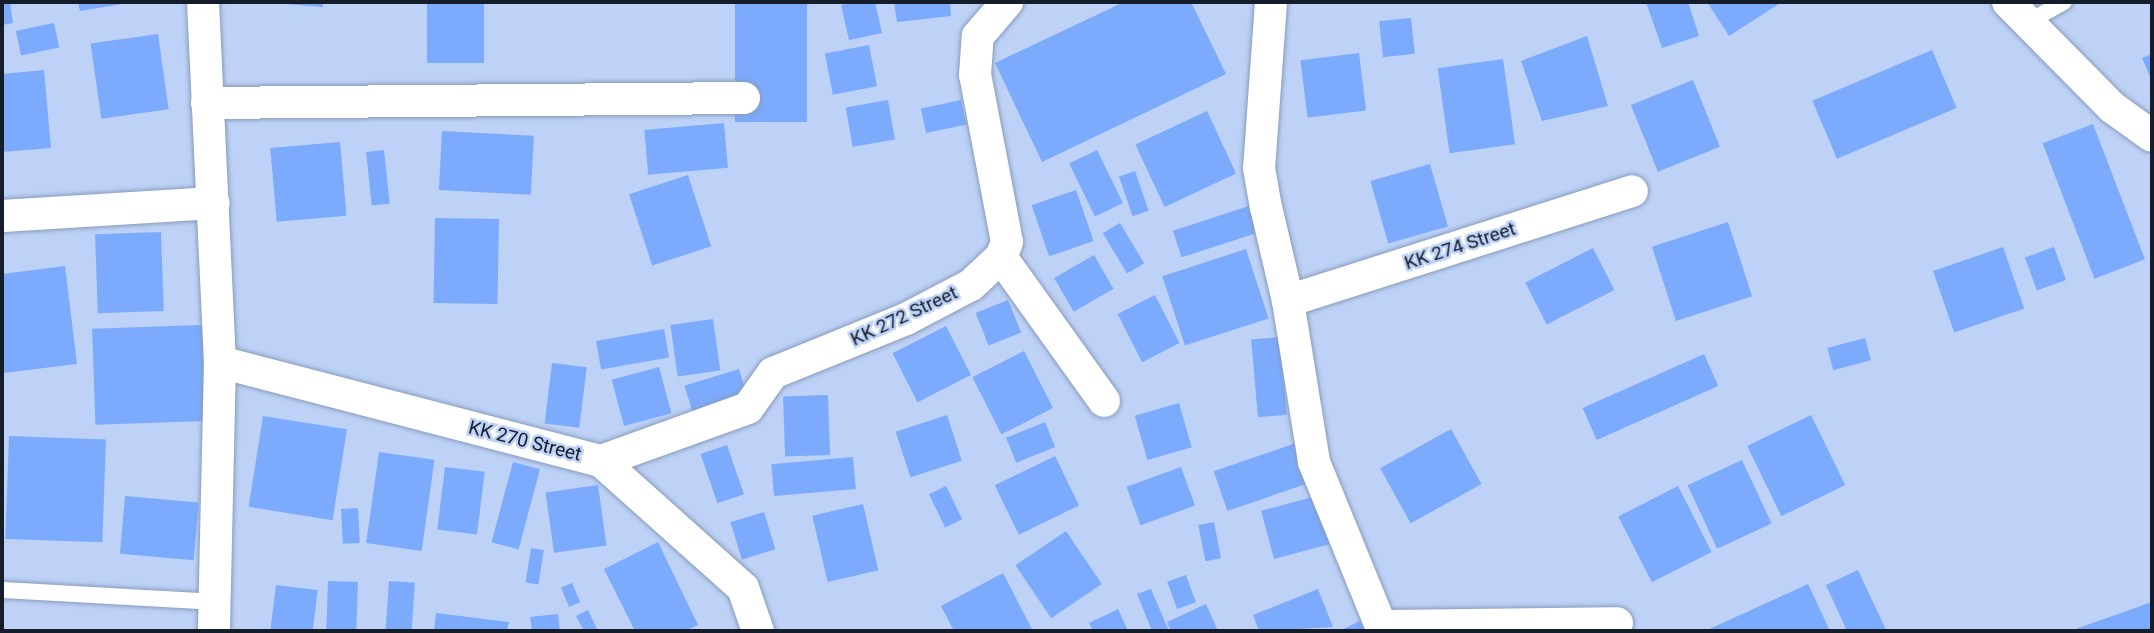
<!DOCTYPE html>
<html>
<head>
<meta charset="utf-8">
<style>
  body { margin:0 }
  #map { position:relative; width:2154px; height:633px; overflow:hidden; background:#bdd2f6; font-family:Roboto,sans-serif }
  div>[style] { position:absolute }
  .building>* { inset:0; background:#7cabfd; transform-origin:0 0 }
  .roads { filter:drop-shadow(0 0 2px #889bbd) drop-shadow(0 0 2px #889bbd) }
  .lane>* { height:16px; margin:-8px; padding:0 8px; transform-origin:8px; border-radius:8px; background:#fff }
  .street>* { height:32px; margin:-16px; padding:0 16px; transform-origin:16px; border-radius:16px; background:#fff }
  span { translate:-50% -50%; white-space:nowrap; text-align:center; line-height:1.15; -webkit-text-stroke:5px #bdd2f6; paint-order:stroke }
  .street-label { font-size:19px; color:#161d2a }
  .frame { position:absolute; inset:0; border:4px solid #161d2a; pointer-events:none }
</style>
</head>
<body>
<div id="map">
  <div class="building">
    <div style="clip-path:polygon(2px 2px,10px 2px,13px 23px,2px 25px)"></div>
    <div style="clip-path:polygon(78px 2px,128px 2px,128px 3px,80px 11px)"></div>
    <div style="clip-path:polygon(261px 2px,323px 2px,323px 7px)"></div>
    <div style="left:427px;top:2px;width:57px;height:61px"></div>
    <div style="left:735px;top:2px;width:72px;height:120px"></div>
    <div style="clip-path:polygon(854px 2px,875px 2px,882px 33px,849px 40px,841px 5px)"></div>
    <div style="clip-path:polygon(894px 2px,950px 2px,951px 16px,897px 22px)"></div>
    <div style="clip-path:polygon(1124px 2px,1191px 2px,1226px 74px,1042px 162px,995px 63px)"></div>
    <div style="clip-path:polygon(1646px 2px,1688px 2px,1699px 36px,1662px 48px)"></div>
    <div style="clip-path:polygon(1707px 2px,1782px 2px,1729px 36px)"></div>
    <div style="left:1411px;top:18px;width:36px;height:32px;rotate:84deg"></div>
    <div style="left:54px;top:23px;width:25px;height:39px;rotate:78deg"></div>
    <div style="left:158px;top:34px;width:76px;height:68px;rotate:82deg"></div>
    <div style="clip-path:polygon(1587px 36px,1608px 106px,1542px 121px,1521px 61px)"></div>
    <div style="left:869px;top:45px;width:42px;height:45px;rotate:79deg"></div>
    <div style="left:1932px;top:50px;width:63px;height:130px;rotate:67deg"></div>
    <div style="left:1359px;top:53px;width:58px;height:59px;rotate:83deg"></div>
    <div style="clip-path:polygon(2152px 54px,2152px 81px,2142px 58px)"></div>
    <div style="left:1503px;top:59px;width:86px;height:66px;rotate:82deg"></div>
    <div style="clip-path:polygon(44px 70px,51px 148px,2px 152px,2px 74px)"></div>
    <div style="left:1693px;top:80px;width:72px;height:67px;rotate:68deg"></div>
    <div style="left:888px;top:100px;width:40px;height:43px;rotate:80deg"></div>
    <div style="left:961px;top:100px;width:25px;height:41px;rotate:78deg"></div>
    <div style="left:1207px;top:111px;width:69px;height:79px;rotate:65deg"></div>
    <div style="left:724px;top:123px;width:45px;height:80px;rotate:85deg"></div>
    <div style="left:2093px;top:124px;width:145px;height:54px;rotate:69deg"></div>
    <div style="left:442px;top:131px;width:92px;height:59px;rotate:3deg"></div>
    <div style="left:340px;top:142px;width:74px;height:70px;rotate:85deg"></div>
    <div style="left:384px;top:150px;width:54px;height:18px;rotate:84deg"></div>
    <div style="left:1097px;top:150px;width:59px;height:31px;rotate:64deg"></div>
    <div style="left:1430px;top:164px;width:65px;height:62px;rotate:74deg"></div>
    <div style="left:1135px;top:171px;width:42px;height:17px;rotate:71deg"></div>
    <div style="left:688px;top:175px;width:75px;height:62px;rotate:72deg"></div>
    <div style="left:1076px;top:190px;width:54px;height:47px;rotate:71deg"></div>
    <div style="left:1249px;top:206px;width:28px;height:80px;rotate:72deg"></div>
    <div style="left:435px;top:218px;width:64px;height:85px;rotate:1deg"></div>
    <div style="left:1728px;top:222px;width:78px;height:80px;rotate:72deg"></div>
    <div style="left:1120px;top:223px;width:47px;height:20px;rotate:59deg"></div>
    <div style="left:161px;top:232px;width:79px;height:66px;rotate:88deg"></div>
    <div style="left:2003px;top:247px;width:65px;height:74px;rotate:71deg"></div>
    <div style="left:2054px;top:247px;width:35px;height:31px;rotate:70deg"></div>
    <div style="left:1593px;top:248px;width:47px;height:76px;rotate:63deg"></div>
    <div style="left:1246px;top:249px;width:73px;height:88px;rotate:72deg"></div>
    <div style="left:1094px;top:255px;width:39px;height:46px;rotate:60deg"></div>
    <div style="clip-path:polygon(65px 266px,77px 364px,3px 373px,2px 274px)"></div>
    <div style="left:1155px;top:295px;width:54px;height:42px;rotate:63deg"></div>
    <div style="left:1008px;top:300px;width:35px;height:35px;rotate:68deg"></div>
    <div style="left:713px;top:319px;width:52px;height:43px;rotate:82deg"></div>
    <div style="left:202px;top:325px;width:96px;height:110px;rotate:88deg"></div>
    <div style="left:946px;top:326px;width:55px;height:60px;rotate:63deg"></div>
    <div style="left:664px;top:329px;width:29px;height:69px;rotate:80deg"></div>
    <div style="left:1280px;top:337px;width:78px;height:29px;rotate:85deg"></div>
    <div style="left:1865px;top:338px;width:23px;height:39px;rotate:75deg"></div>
    <div style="left:1024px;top:351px;width:64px;height:58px;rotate:63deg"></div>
    <div style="left:1704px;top:354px;width:35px;height:133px;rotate:66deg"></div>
    <div style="left:552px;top:363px;width:35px;height:61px;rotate:7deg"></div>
    <div style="left:659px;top:367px;width:48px;height:49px;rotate:75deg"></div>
    <div style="left:739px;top:369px;width:34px;height:57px;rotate:73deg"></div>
    <div style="left:828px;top:395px;width:60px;height:45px;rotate:88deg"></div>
    <div style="left:1179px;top:403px;width:46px;height:46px;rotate:74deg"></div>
    <div style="left:947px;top:415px;width:48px;height:54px;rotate:72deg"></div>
    <div style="left:1811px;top:415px;width:78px;height:71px;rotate:64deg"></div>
    <div style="left:263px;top:416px;width:85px;height:92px;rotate:9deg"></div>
    <div style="left:1045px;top:422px;width:27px;height:42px;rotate:68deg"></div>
    <div style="left:1451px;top:429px;width:63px;height:81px;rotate:61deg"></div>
    <div style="left:9px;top:436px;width:97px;height:103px;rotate:2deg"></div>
    <div style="left:1296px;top:443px;width:42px;height:87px;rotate:71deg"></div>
    <div style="left:727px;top:445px;width:52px;height:28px;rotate:71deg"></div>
    <div style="left:379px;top:452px;width:56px;height:92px;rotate:8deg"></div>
    <div style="left:1055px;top:456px;width:55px;height:67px;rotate:64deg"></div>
    <div style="left:853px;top:457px;width:32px;height:82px;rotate:85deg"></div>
    <div style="left:1742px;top:460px;width:70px;height:60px;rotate:65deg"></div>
    <div style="left:513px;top:462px;width:28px;height:83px;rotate:15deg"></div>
    <div style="left:445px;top:467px;width:40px;height:63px;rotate:7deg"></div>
    <div style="left:1181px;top:467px;width:41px;height:58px;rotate:70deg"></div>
    <div style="left:598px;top:485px;width:61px;height:53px;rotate:82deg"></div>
    <div style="left:946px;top:486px;width:37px;height:19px;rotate:64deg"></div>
    <div style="left:1678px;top:486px;width:74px;height:67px;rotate:63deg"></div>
    <div style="left:1320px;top:495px;width:50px;height:61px;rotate:75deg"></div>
    <div style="left:125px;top:496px;width:74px;height:58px;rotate:5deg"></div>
    <div style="left:863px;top:504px;width:68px;height:52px;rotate:77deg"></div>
    <div style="left:358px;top:508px;width:35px;height:17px;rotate:87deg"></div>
    <div style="left:764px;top:512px;width:39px;height:35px;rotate:73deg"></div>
    <div style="left:1214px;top:522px;width:37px;height:16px;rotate:79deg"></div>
    <div style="left:1066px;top:531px;width:64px;height:61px;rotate:56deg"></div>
    <div style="clip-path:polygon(658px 542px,698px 625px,685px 631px,635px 631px,604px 569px)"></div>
    <div style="left:531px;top:548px;width:13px;height:35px;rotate:9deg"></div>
    <div style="clip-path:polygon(1858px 570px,1886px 630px,1883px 631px,1847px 631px,1826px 585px)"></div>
    <div style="clip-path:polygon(1003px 573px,1033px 631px,954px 631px,941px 606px)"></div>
    <div style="left:1186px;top:575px;width:29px;height:20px;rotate:70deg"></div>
    <div style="left:328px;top:581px;width:30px;height:50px;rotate:2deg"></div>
    <div style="left:389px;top:581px;width:26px;height:50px;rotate:4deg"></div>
    <div style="left:572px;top:583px;width:21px;height:12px;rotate:67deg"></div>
    <div style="clip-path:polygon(1808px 584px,1830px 631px,1705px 631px)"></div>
    <div style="left:276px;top:585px;width:42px;height:46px;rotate:7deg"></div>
    <div style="clip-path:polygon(1151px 589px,1169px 631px,1152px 631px,1137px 594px)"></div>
    <div style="clip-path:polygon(1318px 589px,1333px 627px,1259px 631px,1253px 615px)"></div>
    <div style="clip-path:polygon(2152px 602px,2152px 631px,2070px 631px)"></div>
    <div style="clip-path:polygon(1206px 604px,1218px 631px,1171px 631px,1167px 622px)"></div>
    <div style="clip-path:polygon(1118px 609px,1128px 631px,1093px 631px,1089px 623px)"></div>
    <div style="clip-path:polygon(588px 610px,598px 631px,584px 631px,576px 616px)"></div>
    <div style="clip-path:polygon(436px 613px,509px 622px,507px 631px,434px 631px)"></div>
    <div style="clip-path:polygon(558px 614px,560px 631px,532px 631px,530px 617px)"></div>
    <div style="clip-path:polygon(1360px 621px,1365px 631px,1339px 631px)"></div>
  </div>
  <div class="roads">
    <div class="lane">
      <div style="left:2028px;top:22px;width:41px;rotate:-29.1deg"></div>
      <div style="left:2px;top:590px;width:212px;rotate:3.2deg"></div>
    </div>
    <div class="street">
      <div style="left:203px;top:2px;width:360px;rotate:87.3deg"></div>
      <div style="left:220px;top:362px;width:269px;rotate:91.3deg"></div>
      <div style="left:1271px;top:2px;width:166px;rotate:94.1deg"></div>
      <div style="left:1259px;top:168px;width:40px;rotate:80deg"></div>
      <div style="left:1266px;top:207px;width:97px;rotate:76.8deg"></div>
      <div style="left:1288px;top:301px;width:163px;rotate:80.8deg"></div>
      <div style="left:1314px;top:462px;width:183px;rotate:67.8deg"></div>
      <div style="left:2008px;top:2px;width:149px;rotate:45.3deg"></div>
      <div style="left:2113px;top:108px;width:48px;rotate:35.7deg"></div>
      <div style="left:207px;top:103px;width:537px;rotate:-0.53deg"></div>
      <div style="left:2px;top:216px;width:212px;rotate:-3.5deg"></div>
      <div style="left:1001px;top:257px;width:177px;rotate:54.4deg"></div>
      <div style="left:1288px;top:301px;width:361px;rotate:-17.7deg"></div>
      <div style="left:220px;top:362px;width:394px;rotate:14.6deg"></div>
      <div style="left:601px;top:461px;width:191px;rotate:41.8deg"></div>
      <div style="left:743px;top:588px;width:46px;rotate:70.8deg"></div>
      <div style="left:601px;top:461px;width:156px;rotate:-19.8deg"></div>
      <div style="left:748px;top:408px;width:43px;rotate:-54.5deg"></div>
      <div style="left:773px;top:373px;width:144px;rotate:-22.1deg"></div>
      <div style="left:906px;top:319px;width:73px;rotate:-27.6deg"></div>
      <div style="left:971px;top:285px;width:41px;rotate:-43deg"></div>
      <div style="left:1001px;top:257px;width:16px;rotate:-68deg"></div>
      <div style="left:1007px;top:242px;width:170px;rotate:-100.8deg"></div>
      <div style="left:975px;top:75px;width:39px;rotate:-86deg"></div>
      <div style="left:978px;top:36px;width:45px;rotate:-49.5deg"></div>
      <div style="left:1381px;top:626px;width:236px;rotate:-0.7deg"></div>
    </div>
  </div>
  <div class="street-label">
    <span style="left:1460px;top:246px;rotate:-18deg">KK 274 Street</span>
    <span style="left:904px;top:316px;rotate:-25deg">KK 272 Street</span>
    <span style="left:525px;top:441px;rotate:14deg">KK 270 Street</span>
  </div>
  <div class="frame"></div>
</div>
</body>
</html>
